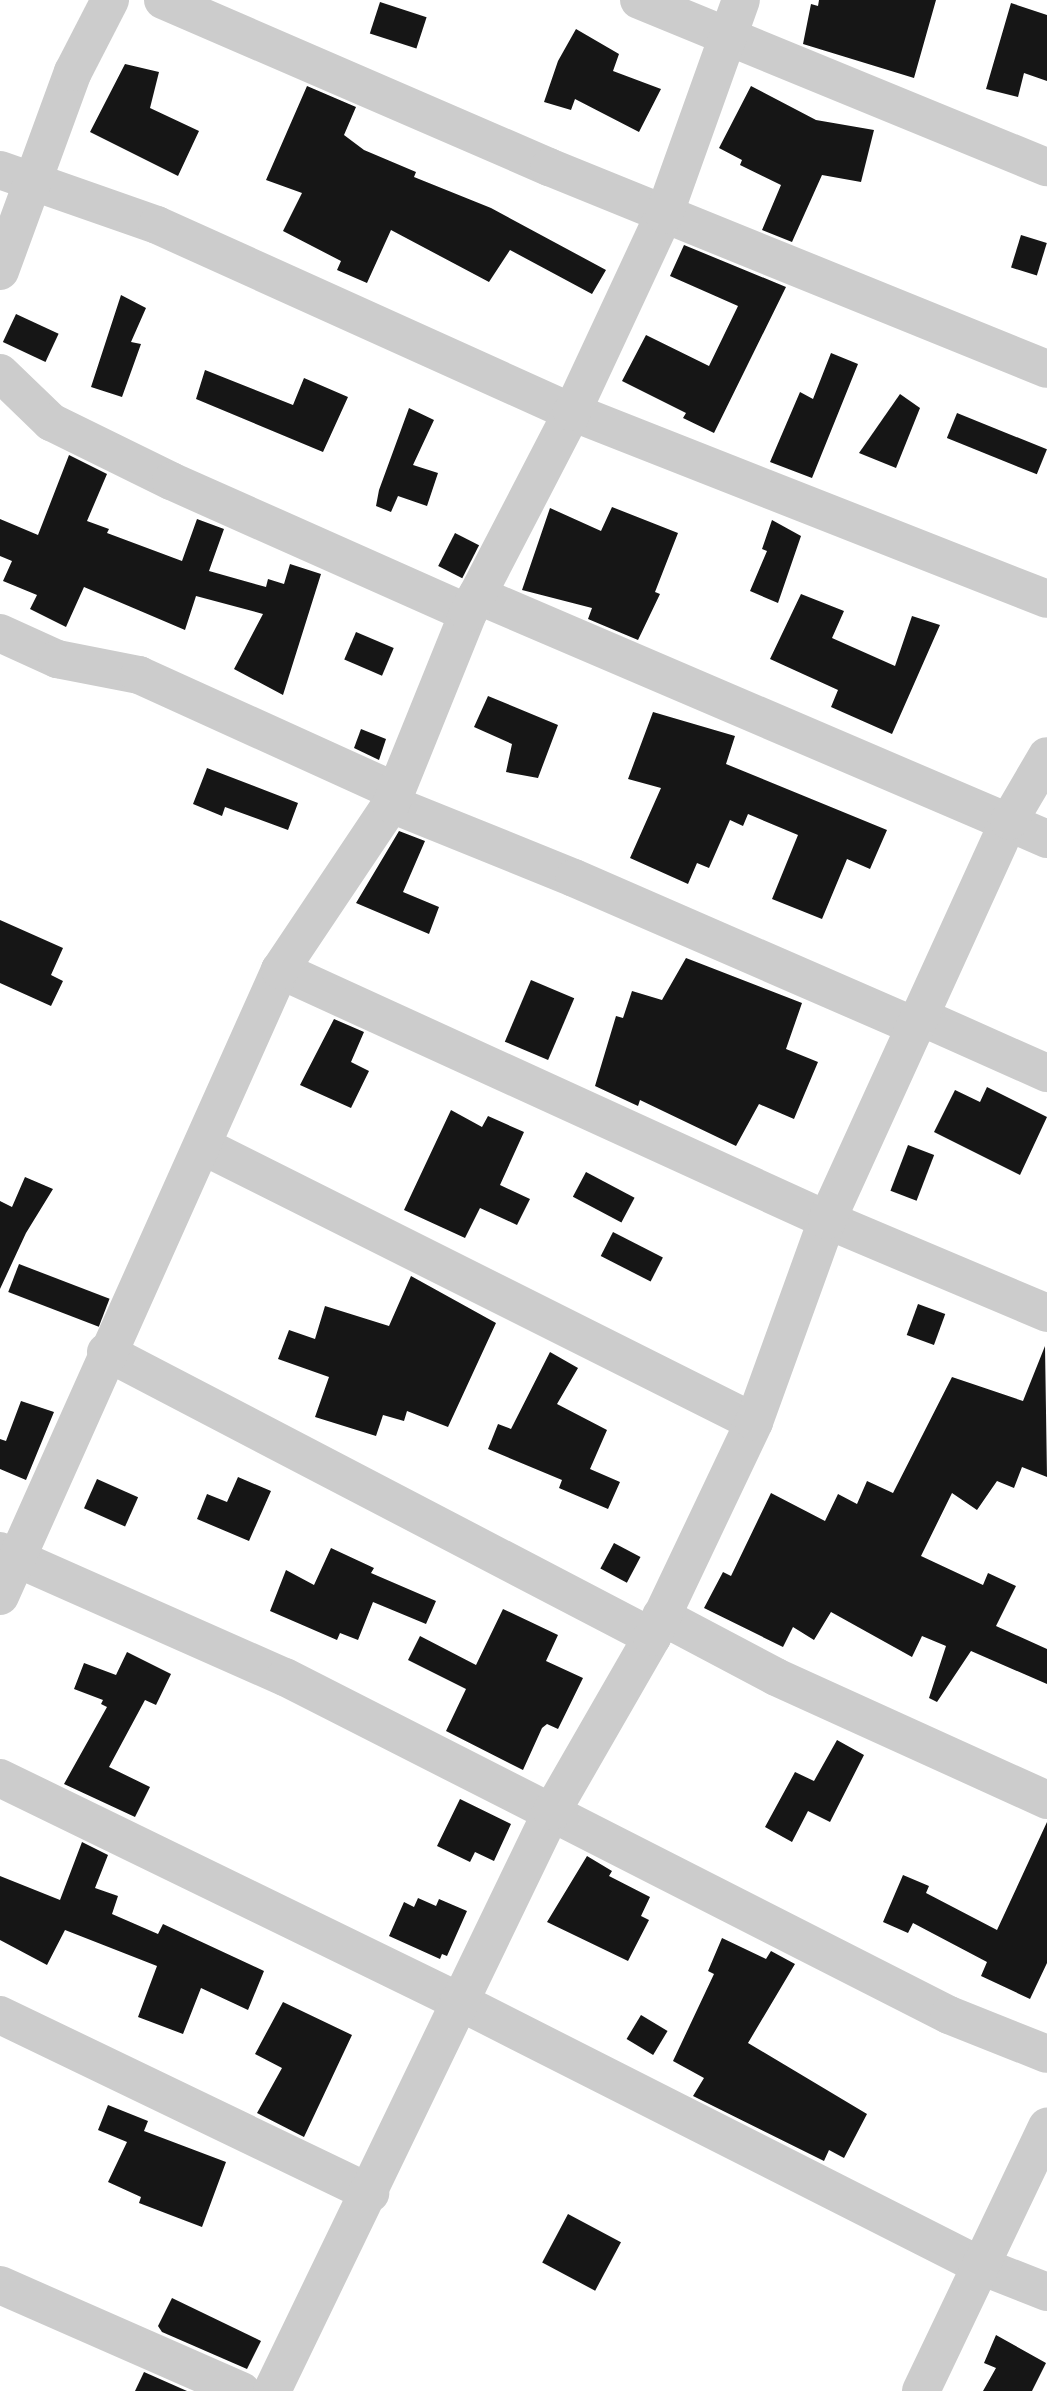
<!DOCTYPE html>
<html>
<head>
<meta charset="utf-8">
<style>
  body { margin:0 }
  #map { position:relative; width:1047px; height:2391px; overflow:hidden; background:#fff; font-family:Quicksand,sans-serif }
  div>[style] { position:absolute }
  .building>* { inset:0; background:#161616; transform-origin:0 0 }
  .minor>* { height:38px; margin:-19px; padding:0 19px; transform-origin:19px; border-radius:19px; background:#ccc }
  span { translate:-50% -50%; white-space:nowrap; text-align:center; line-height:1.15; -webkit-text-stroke:7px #fff; paint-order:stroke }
</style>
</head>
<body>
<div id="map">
  <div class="building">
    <div style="clip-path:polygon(819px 0,936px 0,914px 78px,803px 44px,811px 4px,818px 6px)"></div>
    <div style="left:380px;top:2px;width:49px;height:33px;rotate:18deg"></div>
    <div style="clip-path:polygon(1011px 3px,1047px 15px,1047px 81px,1024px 73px,1018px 97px,986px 89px)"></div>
    <div style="clip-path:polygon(576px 29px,619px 54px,613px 71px,661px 89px,639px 132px,575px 99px,571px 110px,544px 102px,558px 61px)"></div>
    <div style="clip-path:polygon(125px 64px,159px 72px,150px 108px,199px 131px,178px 176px,90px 132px)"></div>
    <div style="clip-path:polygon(307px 86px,356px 107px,344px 135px,364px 150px,416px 172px,414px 177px,491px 208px,606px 270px,592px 294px,510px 250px,489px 282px,391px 230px,367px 283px,337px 270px,341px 261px,283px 231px,302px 193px,266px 180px)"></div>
    <div style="clip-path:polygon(751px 86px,816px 120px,874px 130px,861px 182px,822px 175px,792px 242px,762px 230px,781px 185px,740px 165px,742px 160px,719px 148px)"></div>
    <div style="left:1021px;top:235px;width:27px;height:34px;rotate:17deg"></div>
    <div style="clip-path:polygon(684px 245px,786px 287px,714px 433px,683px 418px,686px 413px,622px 381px,646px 335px,709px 366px,738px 306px,670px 276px)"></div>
    <div style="clip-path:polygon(121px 295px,146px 308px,131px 342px,141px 344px,122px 397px,91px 387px)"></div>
    <div style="left:16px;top:314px;width:47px;height:31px;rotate:25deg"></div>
    <div style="clip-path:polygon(831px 353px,858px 364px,812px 478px,770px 462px,800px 392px,813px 399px)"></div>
    <div style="clip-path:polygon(205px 370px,293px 405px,304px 378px,348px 397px,323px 452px,196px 399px)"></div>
    <div style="clip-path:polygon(900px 394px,920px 408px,896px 468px,859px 453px)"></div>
    <div style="clip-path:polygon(409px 408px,434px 420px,413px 465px,438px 473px,427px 506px,398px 496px,391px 512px,376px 506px,379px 490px)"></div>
    <div style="left:957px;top:413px;width:97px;height:27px;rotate:22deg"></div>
    <div style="clip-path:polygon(69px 455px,107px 474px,87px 521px,109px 529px,107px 533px,182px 561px,197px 519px,224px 529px,209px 571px,266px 587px,268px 579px,284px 584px,290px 564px,321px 574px,283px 695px,234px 669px,263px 614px,196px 596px,185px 630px,84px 587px,66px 627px,30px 609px,37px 595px,3px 581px,12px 561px,0 556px,0 519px,38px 535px)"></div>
    <div style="clip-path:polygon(612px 507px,678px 533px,655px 592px,660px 594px,638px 640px,588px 619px,592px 608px,522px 590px,550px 508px,601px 531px)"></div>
    <div style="clip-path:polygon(772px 520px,801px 536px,778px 603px,750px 591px,767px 551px,762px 549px)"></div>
    <div style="left:455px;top:533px;width:27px;height:37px;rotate:27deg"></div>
    <div style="clip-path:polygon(801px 594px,844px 611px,832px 638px,895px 666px,912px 616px,940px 625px,892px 734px,831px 707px,838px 690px,770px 659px)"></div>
    <div style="left:356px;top:632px;width:41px;height:30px;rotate:23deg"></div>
    <div style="clip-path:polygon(488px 696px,558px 725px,538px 778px,506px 772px,512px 744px,474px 727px)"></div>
    <div style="clip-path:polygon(653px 712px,735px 736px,726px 764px,887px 830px,870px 869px,847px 859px,822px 919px,772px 899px,798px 835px,748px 814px,743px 826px,730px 820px,709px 868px,697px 863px,688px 884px,630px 858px,661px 788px,628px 779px)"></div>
    <div style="clip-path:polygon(361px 729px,386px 739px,379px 760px,354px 748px)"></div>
    <div style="clip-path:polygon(207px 768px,298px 803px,288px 830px,225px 807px,222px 816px,193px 804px)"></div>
    <div style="clip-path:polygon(399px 831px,425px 841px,403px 892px,439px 907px,429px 934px,356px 903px)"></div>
    <div style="clip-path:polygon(0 920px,63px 948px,51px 975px,63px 981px,51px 1006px,0 983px)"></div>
    <div style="clip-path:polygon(686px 958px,802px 1003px,786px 1049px,818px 1062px,794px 1119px,759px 1104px,736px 1146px,640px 1100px,638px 1106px,595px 1086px,616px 1016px,623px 1018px,632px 991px,662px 1000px)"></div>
    <div style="left:531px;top:980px;width:47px;height:67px;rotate:23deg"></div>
    <div style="clip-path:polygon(334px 1019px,364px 1032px,351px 1062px,369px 1071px,351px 1108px,300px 1085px)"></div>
    <div style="clip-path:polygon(987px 1087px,1047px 1117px,1020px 1175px,934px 1132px,955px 1090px,980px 1102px)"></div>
    <div style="clip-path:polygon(451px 1110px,482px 1127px,488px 1116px,524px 1132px,500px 1185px,530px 1199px,517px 1225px,480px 1208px,465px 1238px,404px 1210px)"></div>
    <div style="left:908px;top:1145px;width:28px;height:49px;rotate:21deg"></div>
    <div style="left:586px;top:1172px;width:55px;height:28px;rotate:28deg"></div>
    <div style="clip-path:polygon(25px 1177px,53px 1189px,26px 1233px,0 1289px,0 1201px,12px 1207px)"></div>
    <div style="left:613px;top:1232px;width:56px;height:27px;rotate:27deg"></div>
    <div style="left:19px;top:1264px;width:97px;height:30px;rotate:21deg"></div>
    <div style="clip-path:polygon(411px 1276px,496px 1323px,448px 1427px,407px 1411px,404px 1421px,383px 1415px,376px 1436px,315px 1417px,329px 1377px,278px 1359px,289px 1330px,315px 1339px,325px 1306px,389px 1326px)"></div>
    <div style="left:918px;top:1304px;width:29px;height:33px;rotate:20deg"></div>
    <div style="clip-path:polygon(1045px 1346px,1047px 1477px,1022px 1467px,1014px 1488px,997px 1481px,977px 1510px,952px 1493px,921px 1556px,983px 1585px,988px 1573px,1016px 1586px,996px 1626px,1047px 1649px,1047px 1684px,971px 1651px,937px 1702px,929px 1698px,946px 1646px,922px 1636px,912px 1657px,831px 1612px,814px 1640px,793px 1627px,783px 1647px,704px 1608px,723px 1572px,731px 1576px,771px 1493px,825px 1521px,838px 1494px,857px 1504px,867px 1481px,893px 1493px,952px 1377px,1023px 1401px)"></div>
    <div style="clip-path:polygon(550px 1352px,578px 1368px,557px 1404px,607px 1430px,590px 1469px,620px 1482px,608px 1509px,559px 1488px,562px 1480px,488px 1449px,498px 1424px,511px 1429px)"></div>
    <div style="clip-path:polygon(21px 1401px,54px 1412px,26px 1480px,0 1469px,0 1439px,6px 1441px)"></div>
    <div style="clip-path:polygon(238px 1477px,271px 1491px,249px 1541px,197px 1519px,207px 1494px,227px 1502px)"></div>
    <div style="left:97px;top:1479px;width:45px;height:32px;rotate:24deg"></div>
    <div style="left:614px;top:1543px;width:30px;height:29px;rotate:28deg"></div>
    <div style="clip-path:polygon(331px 1548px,374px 1568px,371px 1573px,436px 1601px,426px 1624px,373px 1602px,358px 1640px,340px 1633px,337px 1640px,270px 1611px,286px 1570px,314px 1585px)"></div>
    <div style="clip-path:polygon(503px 1609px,558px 1635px,546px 1661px,583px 1678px,558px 1729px,547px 1724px,542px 1728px,523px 1770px,446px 1731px,466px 1689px,408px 1660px,420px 1636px,476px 1665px)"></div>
    <div style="clip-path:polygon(127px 1652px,171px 1674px,156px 1705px,145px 1700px,109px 1767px,150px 1787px,135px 1817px,64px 1784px,107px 1707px,101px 1704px,103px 1700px,74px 1689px,84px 1663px,116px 1675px)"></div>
    <div style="clip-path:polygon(837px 1740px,864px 1755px,830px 1822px,808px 1811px,792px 1842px,765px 1827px,795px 1772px,814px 1781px)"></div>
    <div style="clip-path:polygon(460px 1799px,511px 1824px,494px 1861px,475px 1852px,470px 1862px,437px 1846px)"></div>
    <div style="clip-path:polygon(1047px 1822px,1047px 1963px,1030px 1999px,981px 1976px,987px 1962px,913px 1923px,908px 1933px,883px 1922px,903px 1875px,929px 1886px,926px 1893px,997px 1930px)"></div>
    <div style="clip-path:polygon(82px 1842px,108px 1855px,95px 1888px,118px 1896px,112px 1914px,158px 1934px,163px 1924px,264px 1971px,248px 2010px,201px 1988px,183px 2034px,138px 2017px,157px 1966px,65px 1930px,47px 1965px,0 1940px,0 1876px,60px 1900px)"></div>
    <div style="clip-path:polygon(587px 1856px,612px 1871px,609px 1876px,650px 1897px,641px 1916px,649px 1920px,628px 1961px,547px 1922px)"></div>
    <div style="clip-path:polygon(418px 1898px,436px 1906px,439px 1899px,467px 1911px,447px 1956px,442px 1954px,440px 1959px,389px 1936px,404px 1902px,414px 1907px)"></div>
    <div style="clip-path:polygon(722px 1938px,766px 1959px,771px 1951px,795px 1964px,748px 2043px,867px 2114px,844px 2158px,829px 2150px,824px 2161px,693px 2096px,704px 2078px,673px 2061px,714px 1974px,708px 1971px)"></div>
    <div style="clip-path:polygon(283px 2002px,352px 2035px,304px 2137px,257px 2113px,282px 2068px,255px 2054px)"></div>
    <div style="left:641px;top:2015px;width:31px;height:28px;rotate:31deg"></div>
    <div style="clip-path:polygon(108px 2105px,148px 2121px,144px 2131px,226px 2162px,202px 2227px,139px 2203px,141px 2197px,108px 2182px,127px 2142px,98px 2130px)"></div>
    <div style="left:568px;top:2214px;width:60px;height:55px;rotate:28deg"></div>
    <div style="clip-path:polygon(172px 2298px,261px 2341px,247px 2369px,162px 2332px,158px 2326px)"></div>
    <div style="clip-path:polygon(996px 2335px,1046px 2363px,1032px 2391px,983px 2391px,996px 2368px,984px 2363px)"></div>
    <div style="clip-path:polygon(144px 2372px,187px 2391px,135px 2391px)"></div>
  </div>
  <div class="minor">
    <div style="left:163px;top:0;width:421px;rotate:23.4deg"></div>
    <div style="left:549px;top:167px;width:537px;rotate:22.08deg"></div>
    <div style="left:639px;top:0;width:441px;rotate:22.3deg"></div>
    <div style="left:0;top:170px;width:166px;rotate:19.3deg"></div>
    <div style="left:157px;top:225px;width:455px;rotate:24.3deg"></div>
    <div style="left:572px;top:412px;width:510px;rotate:21.49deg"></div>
    <div style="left:0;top:271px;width:212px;rotate:-69.9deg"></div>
    <div style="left:73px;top:72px;width:81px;rotate:-62.8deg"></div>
    <div style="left:0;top:373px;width:71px;rotate:43.9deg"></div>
    <div style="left:51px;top:422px;width:134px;rotate:26.2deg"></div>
    <div style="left:171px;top:481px;width:325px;rotate:24deg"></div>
    <div style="left:477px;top:595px;width:620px;rotate:23.17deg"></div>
    <div style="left:0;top:633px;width:63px;rotate:24.5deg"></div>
    <div style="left:57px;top:659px;width:84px;rotate:11deg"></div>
    <div style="left:139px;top:675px;width:281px;rotate:24.4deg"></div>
    <div style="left:391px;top:804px;width:197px;rotate:22deg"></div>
    <div style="left:574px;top:878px;width:374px;rotate:23.5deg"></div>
    <div style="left:280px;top:970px;width:601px;rotate:24.56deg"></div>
    <div style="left:827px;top:1220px;width:239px;rotate:22.9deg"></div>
    <div style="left:921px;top:1017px;width:138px;rotate:24deg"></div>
    <div style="left:203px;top:1146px;width:616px;rotate:26.61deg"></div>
    <div style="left:106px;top:1352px;width:616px;rotate:27.56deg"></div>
    <div style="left:0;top:1551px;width:312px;rotate:23.9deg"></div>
    <div style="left:285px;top:1677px;width:745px;rotate:26.98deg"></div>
    <div style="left:949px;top:2015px;width:105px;rotate:21.7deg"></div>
    <div style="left:0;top:1596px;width:686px;rotate:-65.9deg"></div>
    <div style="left:280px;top:970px;width:200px;rotate:-56.2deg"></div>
    <div style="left:391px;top:804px;width:206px;rotate:-68deg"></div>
    <div style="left:468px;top:613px;width:226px;rotate:-62.6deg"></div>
    <div style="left:572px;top:412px;width:217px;rotate:-65deg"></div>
    <div style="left:664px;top:215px;width:228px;rotate:-70.3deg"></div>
    <div style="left:661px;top:1616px;width:130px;rotate:27.9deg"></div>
    <div style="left:776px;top:1677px;width:298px;rotate:24.4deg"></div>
    <div style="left:0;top:1778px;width:509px;rotate:25.96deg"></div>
    <div style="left:458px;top:2001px;width:586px;rotate:26.87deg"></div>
    <div style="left:981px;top:2266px;width:71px;rotate:21.5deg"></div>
    <div style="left:0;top:2015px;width:411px;rotate:25.7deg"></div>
    <div style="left:0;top:2285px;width:264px;rotate:23.7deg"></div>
    <div style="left:272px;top:2391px;width:644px;rotate:-64.23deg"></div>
    <div style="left:552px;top:1811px;width:201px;rotate:-60.1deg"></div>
    <div style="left:652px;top:1637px;width:238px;rotate:-64.6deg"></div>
    <div style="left:754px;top:1422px;width:215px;rotate:-70.1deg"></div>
    <div style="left:827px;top:1220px;width:439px;rotate:-65.5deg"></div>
    <div style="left:1009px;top:821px;width:75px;rotate:-59.7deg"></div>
    <div style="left:921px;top:2391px;width:293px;rotate:-64.5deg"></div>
  </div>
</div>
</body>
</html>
